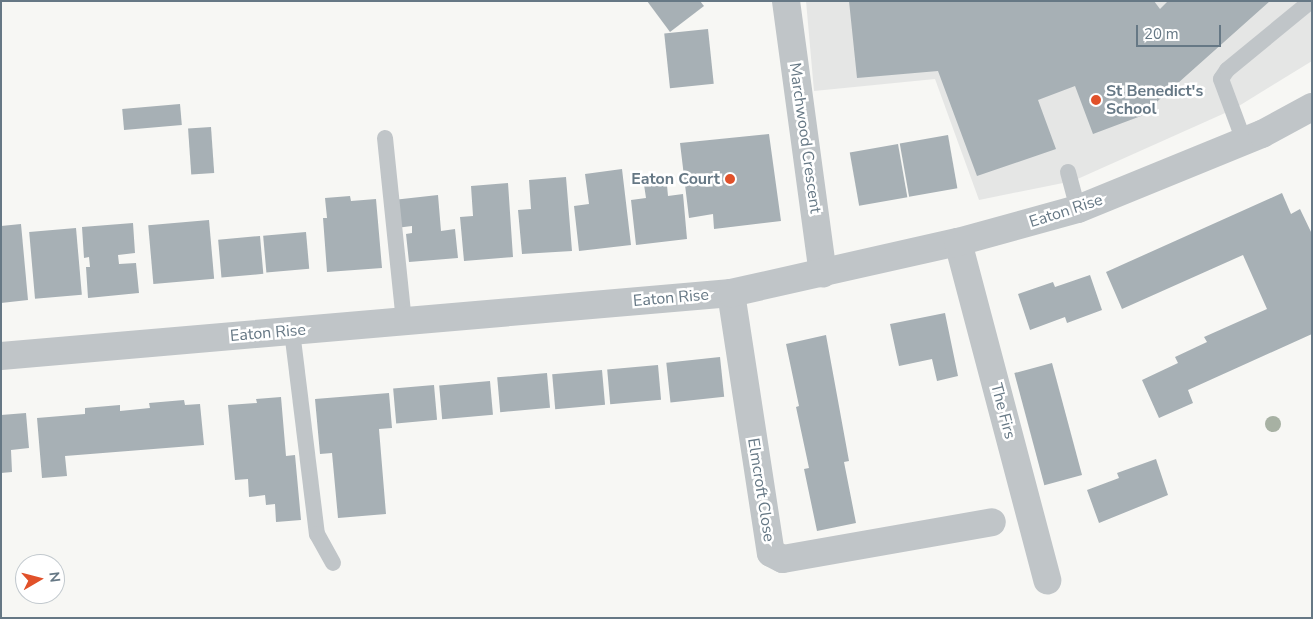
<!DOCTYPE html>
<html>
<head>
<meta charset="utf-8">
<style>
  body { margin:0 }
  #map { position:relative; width:1313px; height:619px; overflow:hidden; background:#f7f7f4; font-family:"Nunito Sans",sans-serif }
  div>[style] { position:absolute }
  .built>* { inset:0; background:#e5e6e5 }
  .building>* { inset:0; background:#a7b0b5; transform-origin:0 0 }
  .service>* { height:16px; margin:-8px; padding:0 8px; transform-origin:8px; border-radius:8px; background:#c0c5c8 }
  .minor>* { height:28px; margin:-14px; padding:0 14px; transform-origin:14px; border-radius:14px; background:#c0c5c8 }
  .tertiary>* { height:28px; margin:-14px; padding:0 14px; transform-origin:14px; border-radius:14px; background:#c0c5c8 }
  .trees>* { width:16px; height:16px; margin:-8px; border-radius:50%; background:#a7b1a3 }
  .dots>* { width:14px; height:14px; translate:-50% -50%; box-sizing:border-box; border:2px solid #fff; border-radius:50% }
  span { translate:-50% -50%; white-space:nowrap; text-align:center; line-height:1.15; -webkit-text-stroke:5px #fff; paint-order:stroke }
  .poi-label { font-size:16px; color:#667885; font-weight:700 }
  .left { translate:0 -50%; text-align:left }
  .right { translate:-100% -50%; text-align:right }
  .street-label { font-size:16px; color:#667885 }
  .frame { position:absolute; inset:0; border:2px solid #667885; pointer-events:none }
  .north { position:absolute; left:15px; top:554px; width:50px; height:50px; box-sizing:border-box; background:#fff; border:1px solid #c2c9ce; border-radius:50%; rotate:82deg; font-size:14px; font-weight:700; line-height:20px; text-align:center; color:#667885 }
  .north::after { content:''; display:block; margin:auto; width:18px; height:22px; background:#e1512a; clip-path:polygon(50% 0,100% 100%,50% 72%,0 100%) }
  .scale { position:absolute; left:1136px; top:25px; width:85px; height:22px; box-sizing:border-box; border:2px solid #667885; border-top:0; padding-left:6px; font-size:15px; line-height:18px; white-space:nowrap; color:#667885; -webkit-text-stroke:4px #fff; paint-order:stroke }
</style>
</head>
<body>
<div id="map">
  <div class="built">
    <div style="clip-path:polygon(806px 1px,1312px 1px,1312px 61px,1234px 109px,1073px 181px,979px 200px,935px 79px,814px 91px)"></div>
  </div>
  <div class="building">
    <div style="clip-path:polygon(647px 1px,700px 1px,704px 6px,670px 32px)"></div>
    <div style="clip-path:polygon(849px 1px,1154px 1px,1160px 9px,1168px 1px,1270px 1px,1141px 116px,1093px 134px,1075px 86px,1038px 100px,1056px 149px,977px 176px,938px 71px,857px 78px)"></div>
    <div style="left:708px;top:29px;width:55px;height:44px;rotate:84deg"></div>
    <div style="left:180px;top:104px;width:21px;height:58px;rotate:85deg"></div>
    <div style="left:211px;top:127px;width:46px;height:23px;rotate:86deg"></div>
    <div style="clip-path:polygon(769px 134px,781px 221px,714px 229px,713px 214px,689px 218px,680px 143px)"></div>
    <div style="left:948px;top:135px;width:54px;height:49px;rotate:80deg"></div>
    <div style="left:898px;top:144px;width:54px;height:49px;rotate:80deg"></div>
    <div style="clip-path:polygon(622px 169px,631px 245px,579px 251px,574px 206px,589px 204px,585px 174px)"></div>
    <div style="clip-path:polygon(666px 175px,668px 196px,683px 194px,687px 239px,636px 245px,631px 200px,646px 198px,643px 178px)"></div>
    <div style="clip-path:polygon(566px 177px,572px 251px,522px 254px,518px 210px,531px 209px,529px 180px)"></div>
    <div style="clip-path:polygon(508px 183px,513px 257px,464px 261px,460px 217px,473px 216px,471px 186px)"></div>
    <div style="clip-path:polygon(1282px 193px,1291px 214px,1300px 209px,1312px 234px,1312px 334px,1188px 390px,1193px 403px,1159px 418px,1142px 380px,1178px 363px,1175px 357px,1207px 342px,1204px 337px,1267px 309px,1243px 255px,1122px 309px,1106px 272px)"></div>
    <div style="clip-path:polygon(438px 195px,441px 231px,455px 229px,458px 258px,409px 262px,406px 234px,412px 233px,412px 226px,396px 228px,393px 200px)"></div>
    <div style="clip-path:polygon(350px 196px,351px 201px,376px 199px,382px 268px,327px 272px,323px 218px,327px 218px,325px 198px)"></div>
    <div style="left:209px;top:220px;width:59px;height:61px;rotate:85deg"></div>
    <div style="clip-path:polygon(133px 223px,135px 253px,118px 255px,119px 264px,136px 263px,139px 293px,88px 298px,86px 267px,90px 267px,89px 257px,84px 258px,82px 227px)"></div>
    <div style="clip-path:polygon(21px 224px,28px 300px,1px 303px,1px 226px)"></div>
    <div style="left:76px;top:228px;width:67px;height:47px;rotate:85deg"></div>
    <div style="left:306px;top:232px;width:37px;height:43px;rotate:85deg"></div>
    <div style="left:260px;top:236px;width:38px;height:42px;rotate:85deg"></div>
    <div style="clip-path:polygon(1090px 275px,1102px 310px,1067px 323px,1065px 317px,1030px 330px,1018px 294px,1053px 282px,1055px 287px)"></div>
    <div style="clip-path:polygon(945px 313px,958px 376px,937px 381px,932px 359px,899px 366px,890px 324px)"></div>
    <div style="clip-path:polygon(826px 335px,849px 461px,844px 462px,856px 523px,817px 531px,804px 469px,809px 468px,796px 407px,799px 406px,786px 344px)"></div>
    <div style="left:720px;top:357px;width:40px;height:54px;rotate:84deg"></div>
    <div style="left:1052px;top:363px;width:116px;height:39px;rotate:75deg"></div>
    <div style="left:658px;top:365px;width:35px;height:51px;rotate:85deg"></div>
    <div style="left:602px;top:370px;width:35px;height:50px;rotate:85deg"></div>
    <div style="left:547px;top:373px;width:35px;height:50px;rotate:85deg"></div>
    <div style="left:490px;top:381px;width:34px;height:51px;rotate:85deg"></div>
    <div style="left:434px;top:385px;width:35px;height:41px;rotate:85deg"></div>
    <div style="clip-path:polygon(389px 393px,392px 428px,379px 429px,386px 514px,338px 518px,332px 453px,320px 454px,315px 399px)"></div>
    <div style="clip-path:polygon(281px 397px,286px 456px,295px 455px,301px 520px,276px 522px,275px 504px,266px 505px,265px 495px,249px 497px,248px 479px,235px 480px,228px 405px,257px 403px,256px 399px)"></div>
    <div style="clip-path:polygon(184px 400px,185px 405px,200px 404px,204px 445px,65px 456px,67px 476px,42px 478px,37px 418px,85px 414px,85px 408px,120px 405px,120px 411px,150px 408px,149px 403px)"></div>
    <div style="clip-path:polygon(26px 413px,29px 448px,11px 450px,12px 472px,1px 473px,1px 415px)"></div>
    <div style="clip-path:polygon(1156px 459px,1168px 495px,1099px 523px,1087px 490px,1119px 478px,1117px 473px)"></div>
  </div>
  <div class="service">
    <div style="left:385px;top:138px;width:185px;rotate:84.1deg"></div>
    <div style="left:1244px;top:141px;width:66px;rotate:-110.4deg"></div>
    <div style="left:1221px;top:79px;width:11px;rotate:-56deg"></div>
    <div style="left:1227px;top:70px;width:109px;rotate:-39.4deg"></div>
    <div style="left:1068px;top:172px;width:38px;rotate:75deg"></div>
    <div style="left:292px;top:331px;width:205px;rotate:83deg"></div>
    <div style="left:317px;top:534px;width:33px;rotate:61deg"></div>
  </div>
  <div class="minor">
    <div style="left:786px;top:1px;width:275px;rotate:82.3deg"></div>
    <div style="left:958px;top:242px;width:350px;rotate:75.2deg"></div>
    <div style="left:731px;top:293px;width:263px;rotate:81.3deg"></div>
    <div style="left:771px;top:553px;width:13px;rotate:27deg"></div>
    <div style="left:783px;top:559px;width:212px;rotate:-10deg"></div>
  </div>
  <div class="tertiary">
    <div style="left:1px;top:356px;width:733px;rotate:-4.93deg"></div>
    <div style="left:731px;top:293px;width:233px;rotate:-12.7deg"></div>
    <div style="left:958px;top:242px;width:124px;rotate:-15.4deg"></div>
    <div style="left:1078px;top:209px;width:199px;rotate:-22.2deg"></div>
    <div style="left:1262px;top:134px;width:57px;rotate:-28.4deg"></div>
  </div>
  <div class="trees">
    <div style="left:1273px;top:424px"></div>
  </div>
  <div class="dots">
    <div style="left:1096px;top:100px;background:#e1512a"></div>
    <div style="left:730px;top:179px;background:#e1512a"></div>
  </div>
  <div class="poi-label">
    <span class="left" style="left:1106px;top:100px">St Benedict's<br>School</span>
    <span class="right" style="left:720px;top:179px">Eaton Court</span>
  </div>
  <div class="street-label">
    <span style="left:805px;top:138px;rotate:82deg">Marchwood Crescent</span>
    <span style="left:1066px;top:211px;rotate:-18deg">Eaton Rise</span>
    <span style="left:671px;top:298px;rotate:-5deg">Eaton Rise</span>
    <span style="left:268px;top:333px;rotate:-5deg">Eaton Rise</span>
    <span style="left:1003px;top:411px;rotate:75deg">The Firs</span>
    <span style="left:761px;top:490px;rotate:81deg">Elmcroft Close</span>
  </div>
  <div class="frame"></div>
  <div class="north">N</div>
  <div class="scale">20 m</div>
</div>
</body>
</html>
